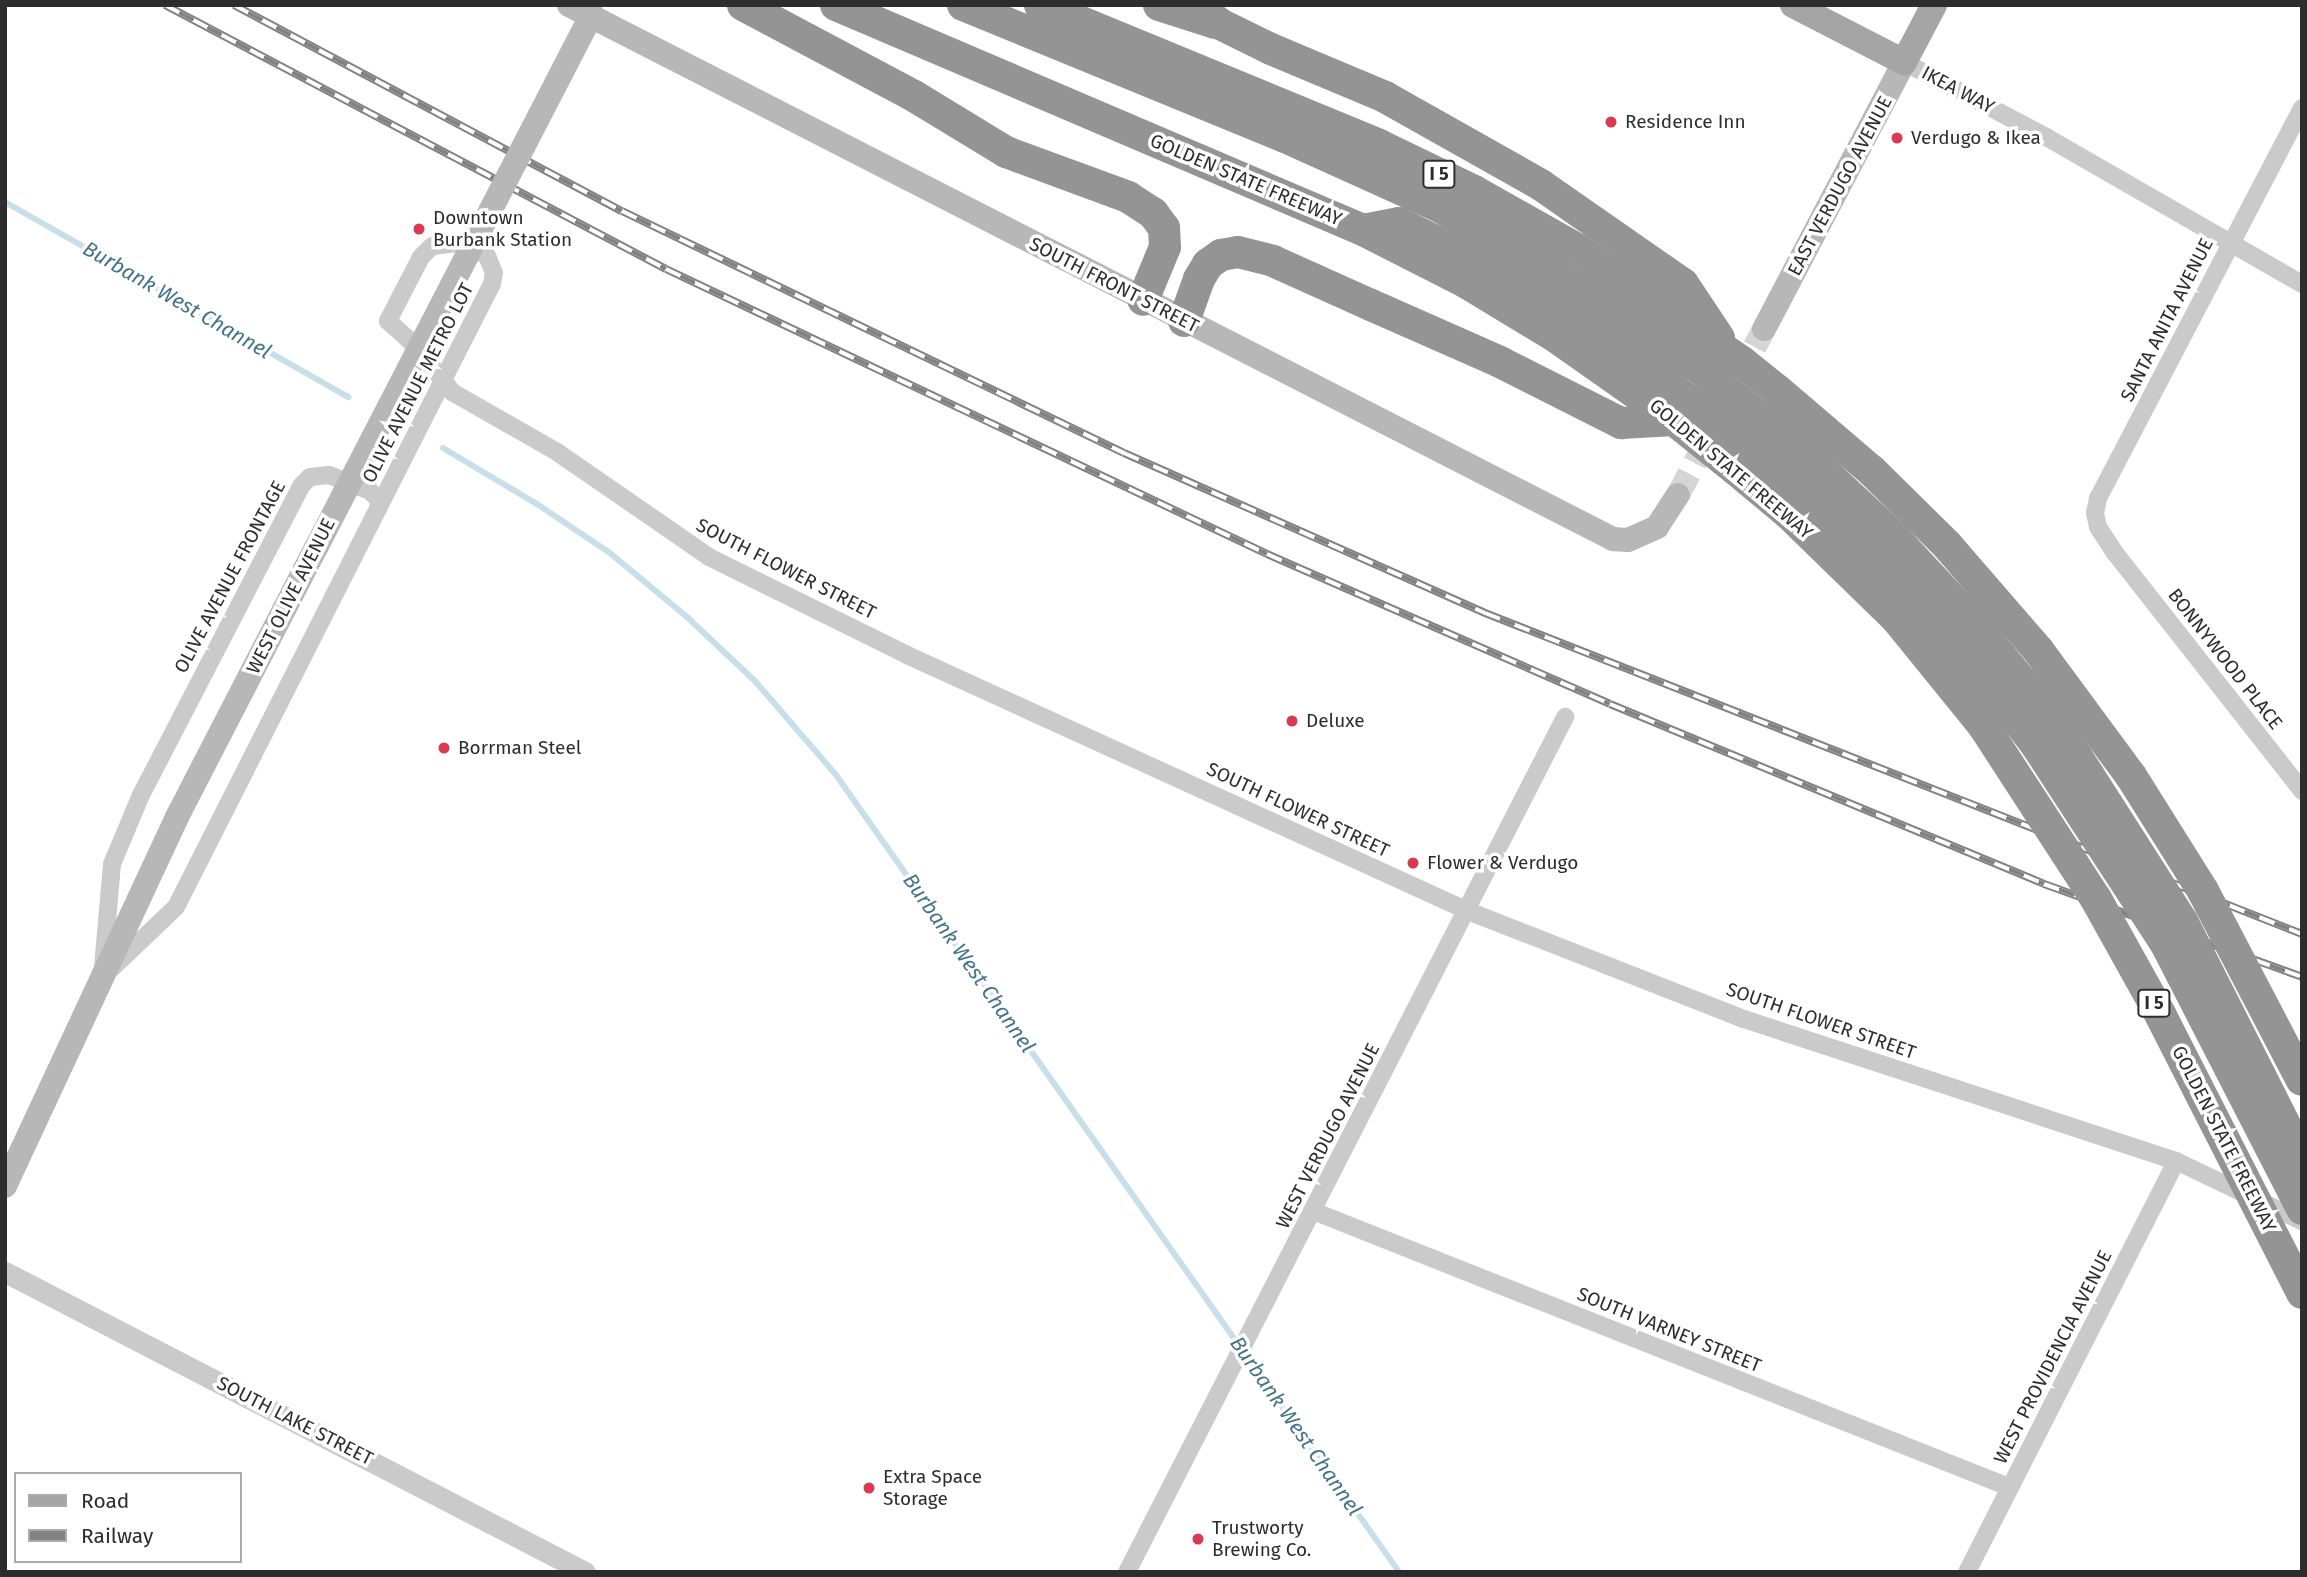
<!DOCTYPE html>
<html>
<head>
<meta charset="utf-8">
<style>
  body { margin:0 }
  #map { position:relative; width:2307px; height:1577px; overflow:hidden; background:#fff; font-family:"Fira Sans",sans-serif }
  div>[style] { position:absolute }
  .stream>* { height:6px; margin:-3px; padding:0 3px; transform-origin:3px; border-radius:3px; background:#c8dee9 }
  .secondary-tunnel>* { height:24px; margin-top:-12px; transform-origin:0; background:repeating-linear-gradient(90deg,#d5d5d5 0 24px,transparent 0 36px) }
  .minor>* { height:18px; margin:-9px; padding:0 9px; transform-origin:9px; border-radius:9px; background:#cacaca }
  .tertiary>* { height:21px; margin:-10.5px; padding:0 10.5px; transform-origin:10.5px; border-radius:10.5px; background:#cacaca }
  .secondary>* { height:24px; margin:-12px; padding:0 12px; transform-origin:12px; border-radius:12px; background:#b7b7b7 }
  .primary>* { height:26px; margin:-13px; padding:0 13px; transform-origin:13px; border-radius:13px; background:#a5a5a5 }
  .motorway>* { height:32px; margin:-16px; padding:0 16px; transform-origin:16px; border-radius:16px; background:#949494 }
  .rail>* { height:8px; margin-top:-4px; transform-origin:0; background:repeating-linear-gradient(90deg,#fff 0 16px,#828282 0 32px); box-sizing:border-box; border-block:2px solid #828282 }
  .secondary-bridge>* { height:24px; margin:-12px; padding:0 12px; transform-origin:12px; border-radius:12px; background:#b7b7b7 }
  .motorway-bridge>* { height:32px; margin:-16px; padding:0 16px; transform-origin:16px; border-radius:16px; background:#949494 }
  .dots>* { width:19px; height:19px; translate:-50% -50%; box-sizing:border-box; border:4px solid #fff; border-radius:50% }
  span { translate:-50% -50%; white-space:nowrap; text-align:center; line-height:1.15; -webkit-text-stroke:7px #fff; paint-order:stroke }
  .shield-label span { padding:2px 5px; background:#fff; border:2px solid; border-radius:5px; -webkit-text-stroke-width:0 }
  .shield-label { font-size:18px; color:#2d2d2d; font-weight:700 }
  .street-label { font-size:19px; color:#2d2d2d }
  .poi-label { font-size:19px; color:#2d2d2d }
  .left { translate:0 -50%; text-align:left }
  .water-label { font-size:21px; color:#417389; font-style:italic }
  .frame { position:absolute; inset:0; border:7px solid #2d2d2d; pointer-events:none }
  .legend { position:absolute; left:14px; top:1472px; width:228px; height:91px; box-sizing:border-box; background:#fff; border:2px solid #ababab; margin:0; padding:9px 12px; list-style:none; font-size:21px; color:#2d2d2d }
  .legend li { display:flex; align-items:center; gap:14px; height:35px }
  .legend b { width:35px; border:2px solid #ababab }
</style>
</head>
<body>
<div id="map">
  <div class="stream">
    <div style="left:5px;top:202px;width:395px;rotate:29.6deg"></div>
    <div style="left:443px;top:448px;width:109px;rotate:30.8deg"></div>
    <div style="left:537px;top:504px;width:88px;rotate:33.9deg"></div>
    <div style="left:610px;top:553px;width:100px;rotate:39.7deg"></div>
    <div style="left:687px;top:617px;width:93px;rotate:43.3deg"></div>
    <div style="left:755px;top:681px;width:124px;rotate:49.2deg"></div>
    <div style="left:836px;top:775px;width:976px;rotate:54.76deg"></div>
  </div>
  <div class="secondary-tunnel">
    <div style="left:1738px;top:379px;width:56px;rotate:-62.5deg"></div>
    <div style="left:1678px;top:495px;width:73px;rotate:-62.4deg"></div>
  </div>
  <div class="minor">
    <div style="left:1904px;top:62px;width:163px;rotate:27.8deg"></div>
    <div style="left:2048px;top:138px;width:293px;rotate:29.9deg"></div>
    <div style="left:2302px;top:108px;width:441px;rotate:117.6deg"></div>
    <div style="left:2098px;top:499px;width:14px;rotate:102deg"></div>
    <div style="left:2095px;top:513px;width:14px;rotate:78deg"></div>
    <div style="left:2098px;top:527px;width:31px;rotate:57deg"></div>
    <div style="left:2115px;top:553px;width:303px;rotate:51.8deg"></div>
    <div style="left:103px;top:967px;width:103px;rotate:-85deg"></div>
    <div style="left:112px;top:864px;width:75px;rotate:-67.2deg"></div>
    <div style="left:141px;top:795px;width:349px;rotate:-62.6deg"></div>
    <div style="left:302px;top:485px;width:11px;rotate:-45deg"></div>
    <div style="left:310px;top:477px;width:19px;rotate:-6deg"></div>
    <div style="left:329px;top:475px;width:44px;rotate:21.3deg"></div>
    <div style="left:370px;top:491px;width:13px;rotate:45deg"></div>
    <div style="left:379px;top:500px;width:9px;rotate:96deg"></div>
    <div style="left:112px;top:968px;width:88px;rotate:-43.6deg"></div>
    <div style="left:176px;top:907px;width:557px;rotate:-63.11deg"></div>
    <div style="left:428px;top:410px;width:34px;rotate:-63deg"></div>
    <div style="left:443px;top:380px;width:108px;rotate:-63deg"></div>
    <div style="left:492px;top:284px;width:11px;rotate:-80deg"></div>
    <div style="left:494px;top:273px;width:18px;rotate:-112deg"></div>
    <div style="left:487px;top:256px;width:26px;rotate:-148deg"></div>
    <div style="left:465px;top:242px;width:33px;rotate:173deg"></div>
    <div style="left:432px;top:246px;width:16px;rotate:135deg"></div>
    <div style="left:421px;top:257px;width:72px;rotate:117.3deg"></div>
    <div style="left:388px;top:321px;width:30px;rotate:42deg"></div>
    <div style="left:410px;top:341px;width:51px;rotate:49.8deg"></div>
    <div style="left:443px;top:380px;width:15px;rotate:53deg"></div>
    <div style="left:452px;top:392px;width:121px;rotate:29.7deg"></div>
    <div style="left:557px;top:452px;width:185px;rotate:34.6deg"></div>
    <div style="left:709px;top:557px;width:221px;rotate:26.3deg"></div>
    <div style="left:907px;top:655px;width:617px;rotate:24.53deg"></div>
    <div style="left:1468px;top:911px;width:296px;rotate:21.4deg"></div>
    <div style="left:1744px;top:1019px;width:455px;rotate:18.2deg"></div>
    <div style="left:2176px;top:1161px;width:140px;rotate:25.5deg"></div>
    <div style="left:1313px;top:1211px;width:749px;rotate:21.63deg"></div>
    <div style="left:1127px;top:1572px;width:961px;rotate:-62.87deg"></div>
    <div style="left:1967px;top:1572px;width:461px;rotate:-63deg"></div>
  </div>
  <div class="tertiary">
    <div style="left:5px;top:1272px;width:653px;rotate:27.35deg"></div>
  </div>
  <div class="secondary">
    <div style="left:569px;top:5px;width:1173px;rotate:27.09deg"></div>
    <div style="left:1613px;top:539px;width:15px;rotate:4deg"></div>
    <div style="left:1628px;top:540px;width:32px;rotate:-24deg"></div>
    <div style="left:1657px;top:527px;width:38px;rotate:-57deg"></div>
    <div style="left:1764px;top:329px;width:301px;rotate:-62.3deg"></div>
    <div style="left:5px;top:1186px;width:407px;rotate:-65deg"></div>
    <div style="left:177px;top:817px;width:303px;rotate:-62.7deg"></div>
  </div>
  <div class="primary">
    <div style="left:1793px;top:5px;width:125px;rotate:27.2deg"></div>
    <div style="left:1904px;top:62px;width:64px;rotate:-62.2deg"></div>
  </div>
  <div class="motorway">
    <div style="left:743px;top:5px;width:194px;rotate:28deg"></div>
    <div style="left:914px;top:96px;width:108px;rotate:31.3deg"></div>
    <div style="left:1006px;top:152px;width:130px;rotate:20.2deg"></div>
    <div style="left:1128px;top:197px;width:30px;rotate:33deg"></div>
    <div style="left:1153px;top:213px;width:19px;rotate:54deg"></div>
    <div style="left:1164px;top:228px;width:19px;rotate:87deg"></div>
    <div style="left:1165px;top:247px;width:57px;rotate:112.5deg"></div>
    <div style="left:836px;top:5px;width:573px;rotate:23.12deg"></div>
    <div style="left:1363px;top:230px;width:117px;rotate:27deg"></div>
    <div style="left:1467px;top:283px;width:100px;rotate:31.2deg"></div>
    <div style="left:1553px;top:335px;width:148px;rotate:35.1deg"></div>
    <div style="left:963px;top:5px;width:348px;rotate:22.3deg"></div>
    <div style="left:1285px;top:137px;width:172px;rotate:24.3deg"></div>
    <div style="left:1442px;top:208px;width:129px;rotate:29.7deg"></div>
    <div style="left:1554px;top:272px;width:175px;rotate:33.6deg"></div>
    <div style="left:1040px;top:5px;width:367px;rotate:22.4deg"></div>
    <div style="left:1379px;top:145px;width:106px;rotate:25.8deg"></div>
    <div style="left:1474px;top:191px;width:118px;rotate:29.4deg"></div>
    <div style="left:1577px;top:249px;width:200px;rotate:34.4deg"></div>
    <div style="left:1159px;top:5px;width:59px;rotate:17.8deg"></div>
    <div style="left:1195px;top:5px;width:31px;rotate:37deg"></div>
    <div style="left:1220px;top:24px;width:57px;rotate:26.1deg"></div>
    <div style="left:1271px;top:49px;width:124px;rotate:22.8deg"></div>
    <div style="left:1385px;top:97px;width:179px;rotate:29.4deg"></div>
    <div style="left:1541px;top:185px;width:173px;rotate:34.9deg"></div>
    <div style="left:1683px;top:284px;width:65px;rotate:56.3deg"></div>
    <div style="left:1363px;top:230px;width:37px;rotate:-11deg"></div>
    <div style="left:1399px;top:223px;width:108px;rotate:26.3deg"></div>
    <div style="left:1496px;top:271px;width:114px;rotate:31deg"></div>
    <div style="left:1594px;top:330px;width:114px;rotate:36.8deg"></div>
    <div style="left:1184px;top:321px;width:45px;rotate:-70.3deg"></div>
    <div style="left:1199px;top:279px;width:17px;rotate:-59deg"></div>
    <div style="left:1208px;top:264px;width:16px;rotate:-35deg"></div>
    <div style="left:1221px;top:255px;width:17px;rotate:-10deg"></div>
    <div style="left:1238px;top:252px;width:36px;rotate:14deg"></div>
    <div style="left:1273px;top:261px;width:107px;rotate:24.2deg"></div>
    <div style="left:1371px;top:305px;width:141px;rotate:23.8deg"></div>
    <div style="left:1500px;top:362px;width:136px;rotate:26.8deg"></div>
    <div style="left:1621px;top:423px;width:53px;rotate:-3.2deg"></div>
    <div style="left:1777px;top:390px;width:125px;rotate:40.5deg"></div>
    <div style="left:1872px;top:471px;width:105px;rotate:44.6deg"></div>
    <div style="left:1947px;top:545px;width:139px;rotate:49.1deg"></div>
    <div style="left:2038px;top:650px;width:157px;rotate:53.6deg"></div>
    <div style="left:1761px;top:418px;width:55px;rotate:39.1deg"></div>
    <div style="left:1804px;top:453px;width:125px;rotate:43deg"></div>
    <div style="left:1895px;top:538px;width:112px;rotate:47.2deg"></div>
    <div style="left:1971px;top:620px;width:112px;rotate:50.5deg"></div>
    <div style="left:2042px;top:706px;width:62px;rotate:55.5deg"></div>
    <div style="left:1749px;top:445px;width:95px;rotate:40.7deg"></div>
    <div style="left:1821px;top:507px;width:98px;rotate:43.8deg"></div>
    <div style="left:1892px;top:575px;width:152px;rotate:48.2deg"></div>
    <div style="left:1993px;top:688px;width:73px;rotate:52.8deg"></div>
    <div style="left:1735px;top:469px;width:69px;rotate:39.7deg"></div>
    <div style="left:1788px;top:513px;width:151px;rotate:44.2deg"></div>
    <div style="left:1896px;top:618px;width:138px;rotate:50.9deg"></div>
  </div>
  <div class="rail">
    <div style="left:165px;top:5px;width:566px;rotate:27.79deg"></div>
    <div style="left:666px;top:269px;width:665px;rotate:25.37deg"></div>
    <div style="left:1267px;top:554px;width:374px;rotate:23.6deg"></div>
    <div style="left:1610px;top:704px;width:470px;rotate:22.5deg"></div>
    <div style="left:2044px;top:884px;width:274px;rotate:19.8deg"></div>
    <div style="left:234px;top:5px;width:439px;rotate:28deg"></div>
    <div style="left:622px;top:211px;width:557px;rotate:25.74deg"></div>
    <div style="left:1124px;top:453px;width:395px;rotate:23.9deg"></div>
    <div style="left:1485px;top:613px;width:878px;rotate:21.45deg"></div>
  </div>
  <div class="secondary-bridge">
    <div style="left:316px;top:548px;width:601px;rotate:-62.67deg"></div>
  </div>
  <div class="motorway-bridge">
    <div style="left:1742px;top:362px;width:45px;rotate:38.7deg"></div>
    <div style="left:1700px;top:369px;width:78px;rotate:38.8deg"></div>
    <div style="left:1685px;top:398px;width:79px;rotate:36.3deg"></div>
    <div style="left:1674px;top:420px;width:78px;rotate:38.8deg"></div>
    <div style="left:1983px;top:725px;width:207px;rotate:57deg"></div>
    <div style="left:2096px;top:899px;width:134px;rotate:60.9deg"></div>
    <div style="left:2161px;top:1016px;width:311px;rotate:63deg"></div>
    <div style="left:2037px;top:746px;width:236px;rotate:56.9deg"></div>
    <div style="left:2166px;top:944px;width:298px;rotate:62.8deg"></div>
    <div style="left:2077px;top:757px;width:195px;rotate:57.4deg"></div>
    <div style="left:2182px;top:921px;width:267px;rotate:63.2deg"></div>
    <div style="left:2131px;top:776px;width:136px;rotate:57.9deg"></div>
    <div style="left:2203px;top:891px;width:213px;rotate:62.4deg"></div>
  </div>
  <div class="dots">
    <div style="left:1611px;top:122px;background:#d93a51"></div>
    <div style="left:1897px;top:138px;background:#d93a51"></div>
    <div style="left:419px;top:229px;background:#d93a51"></div>
    <div style="left:1292px;top:721px;background:#d93a51"></div>
    <div style="left:444px;top:748px;background:#d93a51"></div>
    <div style="left:1413px;top:863px;background:#d93a51"></div>
    <div style="left:869px;top:1488px;background:#d93a51"></div>
    <div style="left:1198px;top:1539px;background:#d93a51"></div>
  </div>
  <div class="shield-label">
    <span style="left:1439px;top:174px">I 5</span>
    <span style="left:2154px;top:1003px">I 5</span>
  </div>
  <div class="street-label">
    <span style="left:1958px;top:90px;rotate:28deg">IKEA WAY</span>
    <span style="left:1246px;top:180px;rotate:23deg">GOLDEN STATE FREEWAY</span>
    <span style="left:1840px;top:186px;rotate:-62deg">EAST VERDUGO AVENUE</span>
    <span style="left:1114px;top:285px;rotate:27deg">SOUTH FRONT STREET</span>
    <span style="left:2167px;top:320px;rotate:-63deg">SANTA ANITA AVENUE</span>
    <span style="left:418px;top:383px;rotate:-63deg">OLIVE AVENUE METRO LOT</span>
    <span style="left:1731px;top:469px;rotate:40deg">GOLDEN STATE FREEWAY</span>
    <span style="left:786px;top:569px;rotate:27deg">SOUTH FLOWER STREET</span>
    <span style="left:230px;top:577px;rotate:-62deg">OLIVE AVENUE FRONTAGE</span>
    <span style="left:291px;top:596px;rotate:-63deg">WEST OLIVE AVENUE</span>
    <span style="left:2225px;top:659px;rotate:52deg">BONNYWOOD PLACE</span>
    <span style="left:1298px;top:810px;rotate:25deg">SOUTH FLOWER STREET</span>
    <span style="left:1821px;top:1021px;rotate:19deg">SOUTH FLOWER STREET</span>
    <span style="left:1328px;top:1136px;rotate:-63deg">WEST VERDUGO AVENUE</span>
    <span style="left:2224px;top:1139px;rotate:63deg">GOLDEN STATE FREEWAY</span>
    <span style="left:1669px;top:1330px;rotate:22deg">SOUTH VARNEY STREET</span>
    <span style="left:2053px;top:1357px;rotate:-63deg">WEST PROVIDENCIA AVENUE</span>
    <span style="left:295px;top:1421px;rotate:27deg">SOUTH LAKE STREET</span>
  </div>
  <div class="poi-label">
    <span class="left" style="left:1625px;top:122px">Residence Inn</span>
    <span class="left" style="left:1911px;top:138px">Verdugo &amp; Ikea</span>
    <span class="left" style="left:433px;top:229px">Downtown<br>Burbank Station</span>
    <span class="left" style="left:1306px;top:721px">Deluxe</span>
    <span class="left" style="left:458px;top:748px">Borrman Steel</span>
    <span class="left" style="left:1427px;top:863px">Flower &amp; Verdugo</span>
    <span class="left" style="left:883px;top:1488px">Extra Space<br>Storage</span>
    <span class="left" style="left:1212px;top:1539px">Trustworty<br>Brewing Co.</span>
  </div>
  <div class="water-label">
    <span style="left:177px;top:300px;rotate:30deg">Burbank West Channel</span>
    <span style="left:969px;top:963px;rotate:55deg">Burbank West Channel</span>
    <span style="left:1296px;top:1426px;rotate:55deg">Burbank West Channel</span>
  </div>
  <div class="frame"></div>
  <ul class="legend">
  <li><b style="height:9px;background:#a5a5a5"></b>Road</li>
  <li><b style="height:9px;background:#828282"></b>Railway</li>
  </ul>
</div>
</body>
</html>
